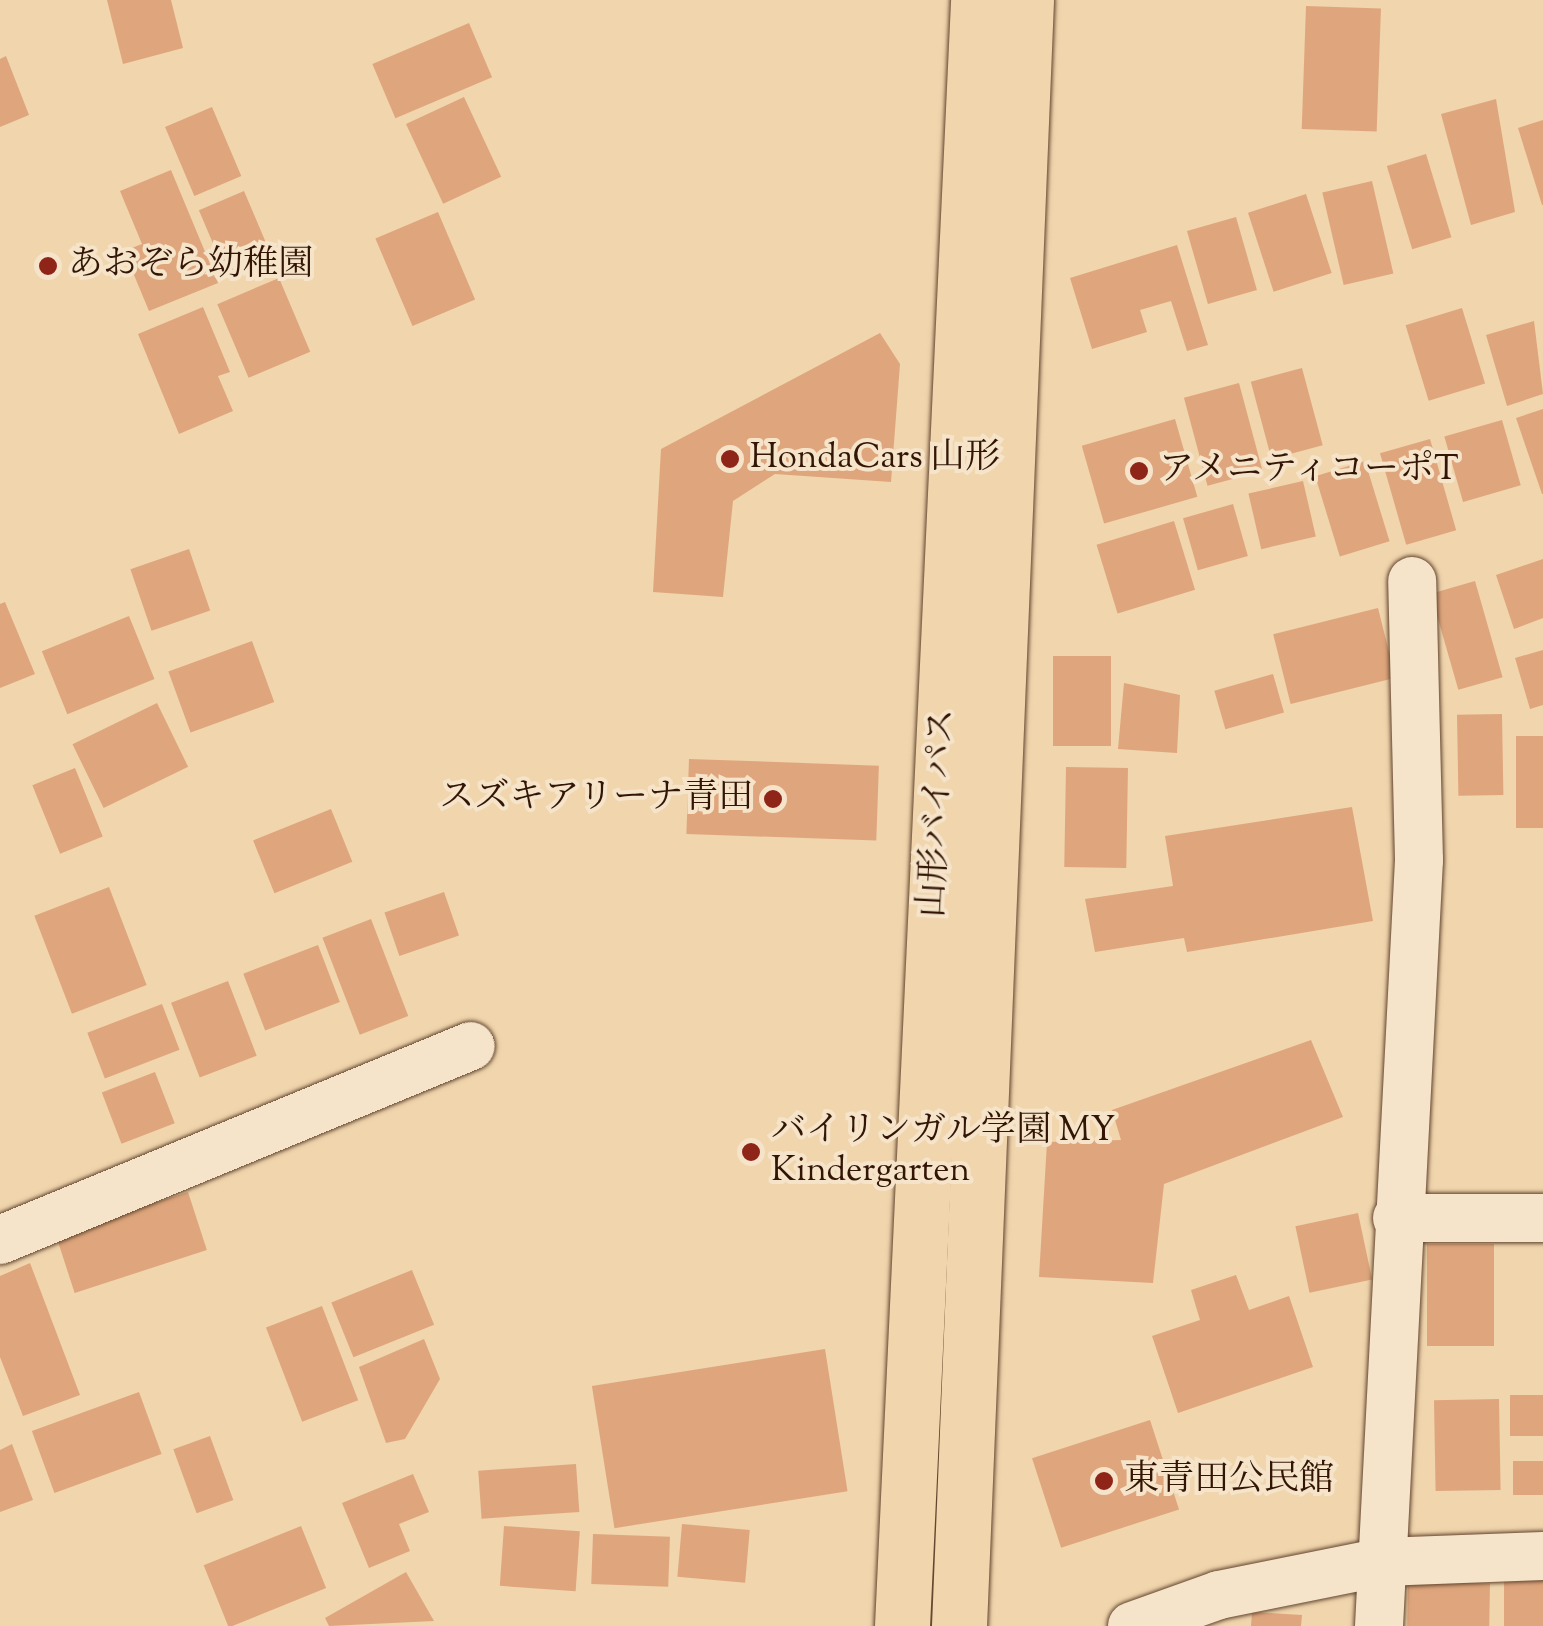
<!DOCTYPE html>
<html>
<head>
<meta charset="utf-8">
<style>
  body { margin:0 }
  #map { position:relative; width:1543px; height:1626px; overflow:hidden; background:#f0d5ad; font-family:"Sorts Mill Goudy","Noto Serif JP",serif }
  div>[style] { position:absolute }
  .building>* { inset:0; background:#dfa67d; transform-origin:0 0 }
  .roads { filter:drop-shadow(0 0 2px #62452e) drop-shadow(0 0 2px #62452e) }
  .minor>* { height:48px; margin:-24px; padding:0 24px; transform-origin:24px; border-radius:24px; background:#f5e4ca }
  .trunk>* { height:55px; margin:-27.5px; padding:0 27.5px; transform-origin:27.5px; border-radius:27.5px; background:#f0d5ad }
  .dots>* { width:28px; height:28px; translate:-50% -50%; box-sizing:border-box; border:5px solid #f5e4ca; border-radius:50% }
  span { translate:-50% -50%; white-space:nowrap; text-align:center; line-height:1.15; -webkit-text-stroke:8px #f5e4ca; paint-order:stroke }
  .poi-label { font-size:35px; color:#321504 }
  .left { translate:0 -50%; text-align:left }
  .right { translate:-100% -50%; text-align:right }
  .street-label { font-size:35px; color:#321504 }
</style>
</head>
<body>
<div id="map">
  <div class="building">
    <div style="clip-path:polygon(107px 0,171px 0,183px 48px,123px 64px)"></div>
    <div style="left:1306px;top:6px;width:75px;height:123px;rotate:2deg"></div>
    <div style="left:469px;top:23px;width:59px;height:105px;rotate:67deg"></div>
    <div style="clip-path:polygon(6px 56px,29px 115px,0 127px,0 59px)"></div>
    <div style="left:464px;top:97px;width:88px;height:64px;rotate:65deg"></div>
    <div style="clip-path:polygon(1496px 99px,1515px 212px,1471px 225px,1441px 114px)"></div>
    <div style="left:212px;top:107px;width:75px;height:51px;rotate:67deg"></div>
    <div style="clip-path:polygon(1543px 120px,1543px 205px,1542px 205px,1518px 128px)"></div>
    <div style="left:1426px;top:154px;width:87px;height:41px;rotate:73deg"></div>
    <div style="clip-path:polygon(171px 170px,218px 283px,149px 311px,124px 251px,142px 244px,120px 191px)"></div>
    <div style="left:1372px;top:181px;width:95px;height:51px;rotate:77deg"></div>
    <div style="left:244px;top:191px;width:69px;height:49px;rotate:67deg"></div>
    <div style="left:1306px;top:194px;width:83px;height:61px;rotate:72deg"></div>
    <div style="left:438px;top:212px;width:95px;height:68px;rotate:67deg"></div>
    <div style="left:1236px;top:217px;width:76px;height:51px;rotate:74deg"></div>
    <div style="clip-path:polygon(1177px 245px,1208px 345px,1187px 351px,1171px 301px,1140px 310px,1147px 332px,1092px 349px,1070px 278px)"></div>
    <div style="left:279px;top:278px;width:80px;height:67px;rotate:67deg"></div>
    <div style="clip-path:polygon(203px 307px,230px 372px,218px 376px,233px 411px,179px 434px,138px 334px)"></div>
    <div style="left:1462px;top:308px;width:79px;height:59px;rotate:73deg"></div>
    <div style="clip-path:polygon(1534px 321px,1543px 394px,1507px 406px,1486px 335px)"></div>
    <div style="clip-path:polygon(880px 333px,900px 364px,891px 482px,775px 474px,733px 501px,723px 597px,653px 592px,661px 449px)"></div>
    <div style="left:1302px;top:368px;width:80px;height:53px;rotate:75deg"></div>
    <div style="left:1239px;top:383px;width:91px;height:57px;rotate:75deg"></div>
    <div style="clip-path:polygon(1543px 409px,1543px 494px,1542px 494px,1516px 418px)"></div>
    <div style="left:1175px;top:419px;width:81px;height:97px;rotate:74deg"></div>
    <div style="left:1502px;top:420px;width:68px;height:60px;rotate:74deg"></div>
    <div style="left:1430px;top:439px;width:95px;height:52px;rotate:74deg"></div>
    <div style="left:1365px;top:461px;width:84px;height:52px;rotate:73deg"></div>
    <div style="left:1303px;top:481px;width:57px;height:56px;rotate:77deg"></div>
    <div style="left:1233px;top:504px;width:54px;height:52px;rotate:74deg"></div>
    <div style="left:1174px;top:521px;width:72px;height:81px;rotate:73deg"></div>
    <div style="left:189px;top:549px;width:65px;height:62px;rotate:71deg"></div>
    <div style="clip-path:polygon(1543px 559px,1543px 618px,1514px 629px,1496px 575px)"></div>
    <div style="left:1475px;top:581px;width:100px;height:46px;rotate:74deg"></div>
    <div style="clip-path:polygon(5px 602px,35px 674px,0 688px,0 604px)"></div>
    <div style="left:1378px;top:608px;width:72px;height:108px;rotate:76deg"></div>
    <div style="left:129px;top:616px;width:68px;height:94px;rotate:68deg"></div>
    <div style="left:252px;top:641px;width:65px;height:89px;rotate:70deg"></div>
    <div style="clip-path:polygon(1543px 650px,1543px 705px,1530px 709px,1515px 658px)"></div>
    <div style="left:1053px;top:656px;width:58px;height:90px"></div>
    <div style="left:1273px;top:674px;width:40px;height:61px;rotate:74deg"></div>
    <div style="clip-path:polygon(1124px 683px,1180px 695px,1177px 753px,1118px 749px)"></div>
    <div style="left:157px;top:703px;width:71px;height:94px;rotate:64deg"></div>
    <div style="left:1502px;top:714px;width:81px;height:45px;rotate:89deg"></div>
    <div style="left:1543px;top:736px;width:92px;height:27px;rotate:90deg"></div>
    <div style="left:689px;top:759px;width:190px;height:75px;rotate:2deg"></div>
    <div style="left:1066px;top:767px;width:62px;height:100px;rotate:1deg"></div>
    <div style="left:75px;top:768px;width:74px;height:46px;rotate:68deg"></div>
    <div style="clip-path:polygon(1352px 807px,1373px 921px,1187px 952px,1184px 938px,1095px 952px,1085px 899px,1173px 886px,1165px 836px)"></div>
    <div style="left:331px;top:809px;width:57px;height:84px;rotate:68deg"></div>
    <div style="left:109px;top:887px;width:105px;height:80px;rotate:69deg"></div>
    <div style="left:444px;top:892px;width:46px;height:63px;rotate:71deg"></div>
    <div style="left:371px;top:919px;width:104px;height:52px;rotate:69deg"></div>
    <div style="left:318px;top:945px;width:61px;height:80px;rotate:69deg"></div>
    <div style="left:228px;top:981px;width:80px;height:61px;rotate:69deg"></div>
    <div style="left:162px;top:1004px;width:49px;height:80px;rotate:69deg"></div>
    <div style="clip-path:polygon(1311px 1040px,1343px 1117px,1164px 1184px,1153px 1283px,1039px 1277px,1047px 1142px,1121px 1140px,1112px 1110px)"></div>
    <div style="left:155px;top:1072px;width:55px;height:57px;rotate:69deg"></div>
    <div style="left:188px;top:1192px;width:61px;height:139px;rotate:72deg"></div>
    <div style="left:1358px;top:1213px;width:68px;height:64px;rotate:78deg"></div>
    <div style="left:1427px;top:1244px;width:67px;height:102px"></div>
    <div style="clip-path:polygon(30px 1263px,80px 1395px,23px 1416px,0 1357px,0 1276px)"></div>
    <div style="left:412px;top:1270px;width:59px;height:87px;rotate:68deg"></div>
    <div style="clip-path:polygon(1236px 1275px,1249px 1310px,1289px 1296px,1313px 1367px,1178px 1413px,1152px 1336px,1200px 1320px,1191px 1290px)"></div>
    <div style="left:322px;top:1306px;width:101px;height:60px;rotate:69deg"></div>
    <div style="clip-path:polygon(424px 1339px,440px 1379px,405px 1439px,386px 1443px,359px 1367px)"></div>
    <div style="left:825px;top:1349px;width:144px;height:236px;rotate:81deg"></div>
    <div style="left:139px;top:1392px;width:66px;height:114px;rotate:70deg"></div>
    <div style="left:1543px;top:1395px;width:41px;height:33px;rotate:90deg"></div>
    <div style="left:1499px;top:1399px;width:91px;height:65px;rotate:89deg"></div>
    <div style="left:1150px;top:1420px;width:94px;height:124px;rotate:72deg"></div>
    <div style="left:210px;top:1436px;width:68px;height:39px;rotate:70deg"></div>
    <div style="clip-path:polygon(12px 1444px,33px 1500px,0 1512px,0 1450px)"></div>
    <div style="left:1513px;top:1461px;width:30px;height:34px"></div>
    <div style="left:576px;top:1464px;width:48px;height:98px;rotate:86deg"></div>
    <div style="clip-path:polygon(413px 1474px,429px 1512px,399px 1524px,410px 1551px,369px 1568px,342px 1503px)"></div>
    <div style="left:682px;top:1524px;width:68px;height:53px;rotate:5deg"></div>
    <div style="left:301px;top:1526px;width:67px;height:105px;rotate:68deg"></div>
    <div style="left:504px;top:1526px;width:76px;height:60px;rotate:4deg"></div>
    <div style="left:593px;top:1534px;width:77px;height:50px;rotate:2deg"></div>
    <div style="clip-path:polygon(406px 1572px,434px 1621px,329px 1626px,325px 1618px)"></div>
    <div style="left:1504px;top:1580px;width:39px;height:46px"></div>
    <div style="left:1408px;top:1582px;width:82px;height:44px;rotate:1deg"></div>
    <div style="clip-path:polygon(1252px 1612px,1302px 1615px,1301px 1626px,1251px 1626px)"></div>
  </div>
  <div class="roads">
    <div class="minor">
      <div style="left:1397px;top:1218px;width:146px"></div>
      <div style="left:0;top:1240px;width:509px;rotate:-22.39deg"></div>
      <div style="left:1132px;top:1626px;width:92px;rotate:-19.6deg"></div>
      <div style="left:1219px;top:1595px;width:166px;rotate:-11.4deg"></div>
      <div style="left:1382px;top:1562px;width:161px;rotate:-2.1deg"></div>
      <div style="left:1379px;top:1626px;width:767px;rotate:-87.01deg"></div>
      <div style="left:1419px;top:860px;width:279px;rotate:-91.4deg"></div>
    </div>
    <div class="trunk">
      <div style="left:902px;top:1626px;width:1628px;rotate:-87.32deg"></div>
      <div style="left:959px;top:1626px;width:1627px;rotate:-87.64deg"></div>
    </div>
  </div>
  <div class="dots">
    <div style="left:48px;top:266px;background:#8f2418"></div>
    <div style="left:730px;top:459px;background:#8f2418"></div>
    <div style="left:1139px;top:471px;background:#8f2418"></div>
    <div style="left:773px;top:799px;background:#8f2418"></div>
    <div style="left:751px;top:1152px;background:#8f2418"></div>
    <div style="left:1104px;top:1481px;background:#8f2418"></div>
  </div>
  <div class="poi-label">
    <span class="left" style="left:68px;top:266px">あおぞら幼稚園</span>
    <span class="left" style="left:750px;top:459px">HondaCars 山形</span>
    <span class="left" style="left:1159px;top:471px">アメニティコーポT</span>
    <span class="right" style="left:753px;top:799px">スズキアリーナ青田</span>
    <span class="left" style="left:771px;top:1152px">バイリンガル学園 MY<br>Kindergarten</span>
    <span class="left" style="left:1124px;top:1481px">東青田公民館</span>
  </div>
  <div class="street-label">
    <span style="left:939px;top:813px;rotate:-87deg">山形バイパス</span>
  </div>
</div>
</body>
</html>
